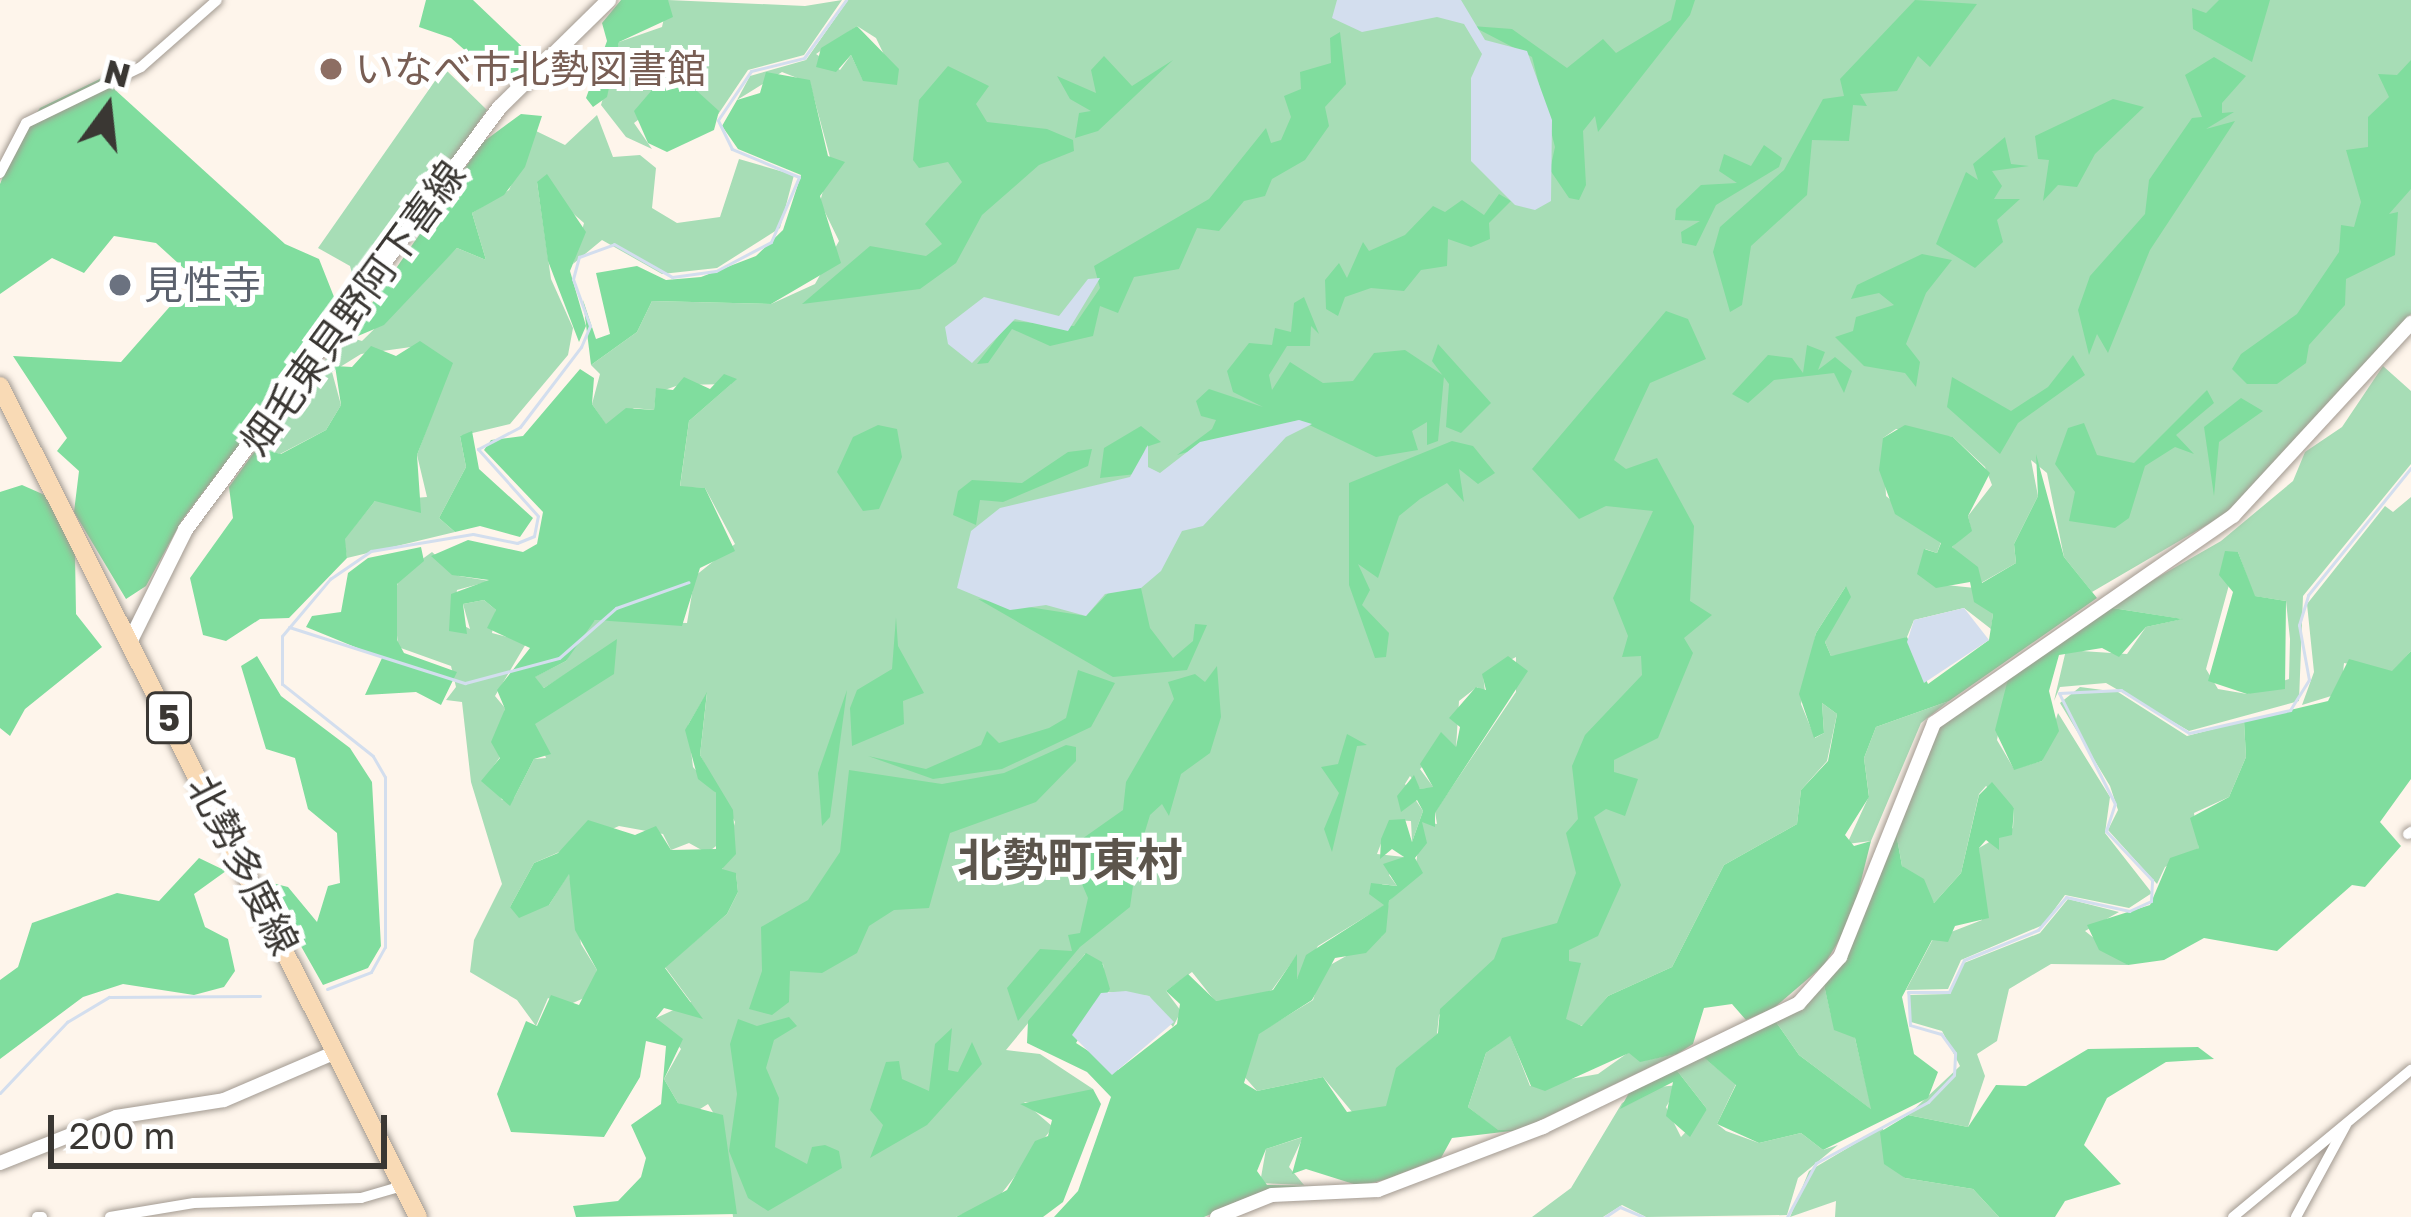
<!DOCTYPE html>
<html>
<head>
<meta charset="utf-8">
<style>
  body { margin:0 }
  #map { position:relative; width:2411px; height:1217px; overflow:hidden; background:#fef5eb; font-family:"Golos Text","Noto Sans JP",sans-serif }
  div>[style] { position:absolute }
  .green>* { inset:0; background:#a7ddb6 }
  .forest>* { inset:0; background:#80dd9e }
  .water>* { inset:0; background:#d3deee }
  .stream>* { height:3px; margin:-1.5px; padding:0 1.5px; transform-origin:1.5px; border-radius:1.5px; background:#d3deee }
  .roads { filter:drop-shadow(0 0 3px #a29a91) drop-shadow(0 0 3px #a29a91) }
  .minor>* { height:10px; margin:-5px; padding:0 5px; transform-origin:5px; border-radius:5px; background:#fff }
  .tertiary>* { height:14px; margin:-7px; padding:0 7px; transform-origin:7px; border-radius:7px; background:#fff }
  .secondary>* { height:15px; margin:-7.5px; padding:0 7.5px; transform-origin:7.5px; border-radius:7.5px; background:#fff }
  .primary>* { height:18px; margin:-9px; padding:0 9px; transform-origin:9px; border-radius:9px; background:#f9dab5 }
  .dots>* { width:33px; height:33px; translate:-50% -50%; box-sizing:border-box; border:6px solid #fff; border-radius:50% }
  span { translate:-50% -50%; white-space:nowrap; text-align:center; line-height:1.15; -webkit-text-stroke:10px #fff; paint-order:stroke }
  .shield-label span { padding:3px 9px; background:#fff; border:3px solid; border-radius:9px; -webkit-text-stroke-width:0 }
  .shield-label { font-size:36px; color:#3a3733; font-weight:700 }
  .education-label { font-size:39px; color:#785e54 }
  .left { translate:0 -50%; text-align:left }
  .worship-label { font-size:39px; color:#5b616d }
  .street-label { font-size:39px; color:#3a3733 }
  .quarter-label { font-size:45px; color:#5c554c; font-weight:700 }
  .north { position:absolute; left:48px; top:48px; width:120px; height:120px; -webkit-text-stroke:9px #fff; paint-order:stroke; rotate:15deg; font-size:33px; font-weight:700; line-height:48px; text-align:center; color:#3a3733 }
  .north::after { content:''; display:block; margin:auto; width:42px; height:54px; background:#3a3733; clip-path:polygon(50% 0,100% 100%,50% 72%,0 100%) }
  .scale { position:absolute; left:48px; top:1115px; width:339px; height:54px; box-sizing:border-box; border:6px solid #3a3733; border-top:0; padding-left:15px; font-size:36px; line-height:42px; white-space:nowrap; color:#3a3733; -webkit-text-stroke:9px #fff; paint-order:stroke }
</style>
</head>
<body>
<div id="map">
  <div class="green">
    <div style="clip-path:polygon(668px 0,805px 6px,842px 0,804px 55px,748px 70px,717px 116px,693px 90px,677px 90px,634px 123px,652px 149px,626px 137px,601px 105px,619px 42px,662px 27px)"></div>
    <div style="clip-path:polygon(evenodd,848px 0,2411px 0,2411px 314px,2229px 512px,2092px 592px,2064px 557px,2047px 473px,2031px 460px,2038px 496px,2014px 544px,2016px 563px,1981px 583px,1952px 547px,1971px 530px,1968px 516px,1992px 485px,1985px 467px,1953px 437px,1896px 429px,1883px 438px,1886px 496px,1941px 542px,1937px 553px,1925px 549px,1946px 585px,1975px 588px,1993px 614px,1991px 629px,1964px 608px,1914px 620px,1907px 637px,1872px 653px,1831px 656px,1825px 642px,1846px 586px,1816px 633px,1801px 704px,1815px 738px,1824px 733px,1822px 703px,1837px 714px,1827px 761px,1801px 790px,1797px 824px,1724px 865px,1672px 967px,1608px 996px,1583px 1026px,1463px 991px,1439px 1015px,1437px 1034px,1401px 1065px,1387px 1107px,1353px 1113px,1323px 1077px,1257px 1091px,1242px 1074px,1259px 1033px,1313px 1000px,1323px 969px,1382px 936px,1389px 901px,1414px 878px,1422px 821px,1437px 824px,1435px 812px,1516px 692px,1516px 657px,1483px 674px,1485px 692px,1477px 687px,1459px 701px,1456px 748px,1446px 743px,1420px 769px,1434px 788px,1420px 789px,1410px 776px,1405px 784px,1423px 811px,1412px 842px,1411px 821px,1390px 820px,1377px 854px,1404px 857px,1389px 875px,1397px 886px,1382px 884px,1385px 905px,1318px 946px,1294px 984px,1297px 955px,1272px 990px,1249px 999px,1215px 1001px,1192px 972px,1166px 991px,1181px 1011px,1173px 1027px,1149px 996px,1107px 992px,1103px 964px,1085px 954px,1006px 1050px,1040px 1054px,1093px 1089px,1052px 1105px,1024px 1102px,1053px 1127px,998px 1198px,956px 1217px,733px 1217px,723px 1129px,708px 1104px,697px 1111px,678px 1103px,664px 1079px,681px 1049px,656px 1018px,691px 1002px,665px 967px,727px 914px,738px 892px,736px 874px,722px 870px,735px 822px,700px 755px,707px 693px,688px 725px,693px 767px,716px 793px,720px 843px,707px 853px,689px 843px,671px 850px,663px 834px,619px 826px,534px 863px,510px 907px,549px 905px,569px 873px,581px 944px,597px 970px,591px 995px,566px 1006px,548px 998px,536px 1026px,517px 1000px,470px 972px,474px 940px,502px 884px,471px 782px,462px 702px,446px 700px,456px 687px,451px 666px,398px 647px,394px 600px,399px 576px,432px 552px,459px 576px,490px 581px,457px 590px,453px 620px,470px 629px,463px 604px,484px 600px,496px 610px,492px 633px,527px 642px,495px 696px,505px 708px,500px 757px,488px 774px,502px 800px,514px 798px,534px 759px,546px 758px,534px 724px,589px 685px,601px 652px,544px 688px,534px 677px,566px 661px,582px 630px,595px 620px,687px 623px,695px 576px,735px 544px,705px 488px,680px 487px,689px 421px,731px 384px,679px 385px,656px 393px,654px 410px,634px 408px,606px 425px,592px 404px,600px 374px,591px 365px,637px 332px,652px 301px,771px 304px,815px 284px,839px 241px,820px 202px,831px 161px,810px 83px,782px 72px,737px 100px,750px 76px,806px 60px,848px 0,857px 26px,876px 38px,889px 65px,862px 78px,851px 55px,840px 70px,816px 54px,857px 26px)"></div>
    <div style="clip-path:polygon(444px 68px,487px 110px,358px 295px,350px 266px,318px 248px)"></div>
    <div style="clip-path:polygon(597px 115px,613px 157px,640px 155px,656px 168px,652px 208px,677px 223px,720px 217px,739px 159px,794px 175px,780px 228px,717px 268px,662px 274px,602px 240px,573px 264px,584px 223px,537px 182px,551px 279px,573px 328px,568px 355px,510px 424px,460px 436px,466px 467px,439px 518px,455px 532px,347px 558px,344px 539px,375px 501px,427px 497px,417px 455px,447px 374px,411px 347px,361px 354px,332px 372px,341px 405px,326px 430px,280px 454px,257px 448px,349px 329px,345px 336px,362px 341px,457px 248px,486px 260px,472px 213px,509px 190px,536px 131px,565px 145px)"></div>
    <div style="clip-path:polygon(evenodd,2383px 366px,2411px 391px,2411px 464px,2303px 596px,2299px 701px,2189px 731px,2106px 683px,2060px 687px,2054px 701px,2066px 650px,2127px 654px,2146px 627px,2182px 619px,2106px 607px,2221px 541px,2293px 481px,2305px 452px,2342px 427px,2383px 366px,2238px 552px,2254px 596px,2286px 601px,2290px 639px,2289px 679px,2247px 694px,2218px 689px,2206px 669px,2238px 552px)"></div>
    <div style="clip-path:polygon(2411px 497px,2411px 651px,2392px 672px,2344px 663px,2341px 693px,2302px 705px,2314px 672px,2307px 604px,2385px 506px,2393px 512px)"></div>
    <div style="clip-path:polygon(2010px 671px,1997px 740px,2014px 769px,2042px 761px,2058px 713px,2110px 797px,2105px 833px,2152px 893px,2129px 908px,2065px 895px,2043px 925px,1961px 960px,1948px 989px,1906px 990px,1933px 939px,1982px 920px,1979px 848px,2013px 828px,2014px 808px,1986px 786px,1979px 794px,1961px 873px,1934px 903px,1902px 866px,1895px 827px,1940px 724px)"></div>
    <div style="clip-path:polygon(2080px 687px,2118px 692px,2187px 736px,2244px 721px,2246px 757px,2229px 797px,2194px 813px,2199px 848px,2165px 867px,2157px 884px,2108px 830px,2118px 810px,2110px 786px,2060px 703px)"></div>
    <div style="clip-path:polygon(1949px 701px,1921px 723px,1871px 841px,1847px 844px,1869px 796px,1864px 758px,1876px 727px)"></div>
    <div style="clip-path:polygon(2068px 899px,2119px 912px,2085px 931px,2128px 965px,2051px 964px,2009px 989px,1997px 1041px,1977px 1054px,1985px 1076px,1968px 1127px,1908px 1115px,1960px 1066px,1942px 1031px,1911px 1022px,1908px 995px,1949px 994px,1964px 963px,2040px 933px)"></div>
    <div style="clip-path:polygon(1824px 985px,1831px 1015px,1855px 1038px,1872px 1110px,1799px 1055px,1776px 1022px)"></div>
    <div style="clip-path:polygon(1510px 1035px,1530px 1086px,1598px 1074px,1629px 1052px,1641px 1061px,1677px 1054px,1520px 1130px,1498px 1131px,1468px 1107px,1486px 1053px)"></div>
    <div style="clip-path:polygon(1702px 1056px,1736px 1084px,1717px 1124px,1726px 1131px,1759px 1143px,1801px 1133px,1823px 1150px,1838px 1145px,1798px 1178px,1787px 1215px,1646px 1217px,1622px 1205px,1603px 1217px,1532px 1217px,1571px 1188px,1622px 1103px,1648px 1088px,1679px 1085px,1666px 1107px,1681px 1137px,1707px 1109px,1675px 1068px)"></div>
    <div style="clip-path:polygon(1883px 1127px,1885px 1156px,1905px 1178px,1973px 1189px,1999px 1217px,1835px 1217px,1836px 1201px,1790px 1217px,1809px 1171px)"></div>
    <div style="clip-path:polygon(1303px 1137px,1289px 1167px,1304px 1185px,1260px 1183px,1266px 1149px)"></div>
  </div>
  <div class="forest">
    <div style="clip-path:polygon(426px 0,473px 0,535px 59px,501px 82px,451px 38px,419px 27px)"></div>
    <div style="clip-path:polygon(621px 0,668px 0,673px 17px,619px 42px,607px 97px,593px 107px,586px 98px,607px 41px,602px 23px)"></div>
    <div style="clip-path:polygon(1676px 0,1695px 0,1690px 15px,1598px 132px,1595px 116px,1583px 131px,1586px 185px,1579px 200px,1569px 198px,1550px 170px,1555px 147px,1532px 57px,1472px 26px,1512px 29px,1567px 68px,1603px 39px,1616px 53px,1671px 20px)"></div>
    <div style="clip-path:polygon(1915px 0,1977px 4px,1930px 67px,1918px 56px,1897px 91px,1860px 94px,1867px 106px,1853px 105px,1849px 141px,1812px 140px,1807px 195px,1751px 246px,1742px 305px,1730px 312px,1713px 252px,1720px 227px,1784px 170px,1823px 99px,1844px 96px,1840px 79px)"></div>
    <div style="clip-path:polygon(2219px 0,2270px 0,2252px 62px,2193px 29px,2192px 8px,2206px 13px)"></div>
    <div style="clip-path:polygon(857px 26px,899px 69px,897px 85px,863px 81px,851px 55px,836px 72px,816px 67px,821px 48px)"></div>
    <div style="clip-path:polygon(1340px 32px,1346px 84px,1325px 107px,1329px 126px,1305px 160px,1272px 179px,1265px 196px,1244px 201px,1219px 231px,1197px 228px,1179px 269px,1134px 277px,1118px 313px,1100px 306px,1093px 336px,1050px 346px,1012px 329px,988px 363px,977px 364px,1010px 321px,1074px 326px,1100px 288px,1094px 266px,1209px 199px,1266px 128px,1271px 143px,1281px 140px,1291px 117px,1284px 96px,1301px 89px,1300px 72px,1331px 63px,1330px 38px)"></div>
    <div style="clip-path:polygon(1104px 56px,1132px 86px,1173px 60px,1098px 131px,1075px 138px,1079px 113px,1091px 111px,1070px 99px,1057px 76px,1096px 93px,1091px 70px)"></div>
    <div style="clip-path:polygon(2214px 57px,2246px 76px,2222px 103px,2222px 113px,2234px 112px,2206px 129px,2235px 121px,2150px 250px,2108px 353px,2097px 334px,2089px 355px,2078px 310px,2090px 276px,2145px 214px,2149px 180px,2192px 118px,2202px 117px,2185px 75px)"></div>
    <div style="clip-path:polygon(2411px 60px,2411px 189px,2389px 214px,2398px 212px,2395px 255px,2346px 279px,2345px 305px,2309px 345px,2306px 363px,2277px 384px,2247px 384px,2232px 369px,2241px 354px,2297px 314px,2339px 252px,2341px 225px,2354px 227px,2361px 202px,2346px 150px,2368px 147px,2368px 117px,2389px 97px,2378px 74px,2397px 75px)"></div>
    <div style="clip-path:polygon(948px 66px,989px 86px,976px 104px,987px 122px,1047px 129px,1073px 140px,1074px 151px,1039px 165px,982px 215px,956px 263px,920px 289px,802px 304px,870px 246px,926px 256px,942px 244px,925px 224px,962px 182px,948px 162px,919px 168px,913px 160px,919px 100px)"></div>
    <div style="clip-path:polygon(766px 72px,810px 80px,828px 156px,845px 162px,820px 196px,841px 263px,771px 304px,652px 301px,637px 332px,591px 365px,583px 300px,596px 339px,610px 334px,596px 273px,637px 266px,666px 280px,701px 277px,756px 256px,783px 230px,801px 175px,738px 149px,722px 126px,737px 100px,760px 93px)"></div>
    <div style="clip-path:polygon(102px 78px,285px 244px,319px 259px,340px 312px,182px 520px,146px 586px,126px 599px,74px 512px,79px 471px,57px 451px,67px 438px,13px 356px,121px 362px,173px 303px,196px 300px,200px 283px,156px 243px,114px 236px,84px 273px,52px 258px,0 294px,0 184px,19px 137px,40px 108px)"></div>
    <div style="clip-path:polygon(658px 83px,697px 91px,719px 111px,714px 130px,667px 152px,648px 143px,634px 111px)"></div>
    <div style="clip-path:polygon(2113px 99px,2144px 107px,2095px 154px,2077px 187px,2058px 185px,2043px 201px,2049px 160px,2038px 159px,2035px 136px)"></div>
    <div style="clip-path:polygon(521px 114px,542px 116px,525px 167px,504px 195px,472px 213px,486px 260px,457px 248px,384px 325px,346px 341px,483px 142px)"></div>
    <div style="clip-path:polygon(2005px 137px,2011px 164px,2029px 166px,1992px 171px,2002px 186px,1994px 199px,2020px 199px,1997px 220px,2003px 242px,1975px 268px,1936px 244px,1966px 172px,1978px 180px,1973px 164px)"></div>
    <div style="clip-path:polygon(1764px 145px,1782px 158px,1779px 167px,1716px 205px,1696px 246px,1682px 243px,1681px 232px,1700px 221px,1675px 220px,1676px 209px,1701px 185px,1737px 183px,1719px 171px,1724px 154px,1751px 166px)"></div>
    <div style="clip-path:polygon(547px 174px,586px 232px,570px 271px,586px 326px,579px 342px,548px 261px,537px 182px)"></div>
    <div style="clip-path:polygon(1499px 194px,1511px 201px,1489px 223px,1490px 239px,1471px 247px,1448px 239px,1447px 266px,1421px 270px,1404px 291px,1371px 288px,1345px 297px,1338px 316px,1326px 309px,1325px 280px,1339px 263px,1347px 278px,1363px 242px,1369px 251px,1405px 235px,1433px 206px,1445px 212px,1462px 200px,1484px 215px)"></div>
    <div style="clip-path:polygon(1922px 254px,1952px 260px,1926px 293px,1906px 344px,1920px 362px,1916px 387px,1905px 373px,1864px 366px,1835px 337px,1853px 331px,1856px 317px,1894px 305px,1879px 293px,1851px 299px,1857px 285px)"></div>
    <div style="clip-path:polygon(1304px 297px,1319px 334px,1311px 326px,1310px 346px,1287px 346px,1269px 375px,1272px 390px,1290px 362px,1323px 383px,1353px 381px,1374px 353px,1405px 350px,1444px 376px,1438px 441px,1427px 445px,1427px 422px,1412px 431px,1418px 450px,1376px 457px,1299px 420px,1177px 455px,1212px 429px,1216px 420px,1201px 416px,1196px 401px,1209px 389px,1263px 407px,1233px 392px,1227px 371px,1249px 343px,1272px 345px,1275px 328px,1291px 332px,1294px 303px)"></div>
    <div style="clip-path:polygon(1666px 311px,1688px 319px,1706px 359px,1650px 383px,1614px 460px,1626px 469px,1657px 458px,1694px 526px,1690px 601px,1712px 615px,1684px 638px,1693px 653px,1658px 738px,1614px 760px,1614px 772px,1638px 779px,1625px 816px,1606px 809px,1594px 817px,1621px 885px,1598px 936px,1569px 950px,1569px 961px,1581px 963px,1566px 1019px,1582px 1026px,1608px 996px,1672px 967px,1724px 865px,1797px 824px,1801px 790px,1828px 761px,1837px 714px,1822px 703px,1824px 733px,1814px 738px,1799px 694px,1816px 633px,1846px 586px,1851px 597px,1825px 642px,1831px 656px,1907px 637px,1928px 684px,1989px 640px,1993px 614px,1974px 602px,1970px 582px,1936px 588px,1917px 574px,1924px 549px,1937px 553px,1941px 543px,1895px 514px,1879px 470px,1883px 438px,1905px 425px,1953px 437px,1990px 473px,1968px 516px,1972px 531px,1952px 547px,1978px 567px,1982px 583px,2016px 563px,2014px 544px,2038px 496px,2036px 454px,2064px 557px,2097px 598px,1949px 701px,1876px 727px,1864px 758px,1869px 797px,1845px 835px,1854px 846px,1871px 841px,1851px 921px,1824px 965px,1774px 1008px,1746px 1020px,1732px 1004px,1704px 1008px,1693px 1044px,1677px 1054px,1640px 1062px,1629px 1053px,1545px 1091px,1531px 1086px,1510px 1036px,1486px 1053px,1468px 1107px,1498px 1130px,1520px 1130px,1452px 1138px,1441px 1158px,1387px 1179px,1360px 1186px,1306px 1169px,1292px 1174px,1302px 1137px,1266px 1149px,1257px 1171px,1267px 1185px,1314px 1186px,1269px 1189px,1204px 1217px,1054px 1217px,1078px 1191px,1111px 1097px,1087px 1072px,1027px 1043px,1028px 1021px,1086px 953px,1102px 962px,1110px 989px,1076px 1043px,1118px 1070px,1177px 1024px,1180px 1004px,1166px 991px,1188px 974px,1216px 1001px,1273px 990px,1297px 954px,1297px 979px,1306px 955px,1384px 905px,1369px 894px,1371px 883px,1397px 886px,1383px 864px,1404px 857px,1392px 849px,1380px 859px,1381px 839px,1389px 820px,1405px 819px,1412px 842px,1423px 811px,1417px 800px,1401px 812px,1397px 796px,1414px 775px,1420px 789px,1433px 787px,1420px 764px,1441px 732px,1456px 747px,1460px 727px,1449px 718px,1476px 687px,1486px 690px,1482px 674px,1508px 656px,1528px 671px,1435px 813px,1435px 827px,1422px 822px,1427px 843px,1415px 858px,1423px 873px,1389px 901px,1386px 932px,1366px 953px,1335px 958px,1312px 1000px,1259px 1034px,1244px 1083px,1257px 1091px,1323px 1077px,1347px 1112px,1386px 1106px,1396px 1068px,1438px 1033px,1440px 1009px,1494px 959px,1502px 938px,1557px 923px,1576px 873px,1566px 833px,1578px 819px,1572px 766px,1585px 735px,1642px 675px,1641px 656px,1622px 657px,1628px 636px,1613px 598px,1653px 511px,1606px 506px,1579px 519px,1532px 469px)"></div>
    <div style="clip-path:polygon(420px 341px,453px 363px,417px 455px,421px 513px,375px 501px,345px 539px,347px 558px,289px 618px,260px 619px,226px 641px,203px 635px,190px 578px,233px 518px,229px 487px,257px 448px,281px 454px,326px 430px,341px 405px,335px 366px,352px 367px,371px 346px,396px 356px)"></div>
    <div style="clip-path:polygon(1438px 344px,1491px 403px,1461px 433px,1446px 427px,1449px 384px,1432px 361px)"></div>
    <div style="clip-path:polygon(1807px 345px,1825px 352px,1818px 370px,1835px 357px,1852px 371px,1844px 393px,1834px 373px,1774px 380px,1748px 403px,1732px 394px,1768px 355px,1792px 358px,1803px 373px)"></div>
    <div style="clip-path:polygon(2073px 355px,2085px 375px,2018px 423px,2000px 454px,1947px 407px,1952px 377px,2011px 411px,2048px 387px)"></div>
    <div style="clip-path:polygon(580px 369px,594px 378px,592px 404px,606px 424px,626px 408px,654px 410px,656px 388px,673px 390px,684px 377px,710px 389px,724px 374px,737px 379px,689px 421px,680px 486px,705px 488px,735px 551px,700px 568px,682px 626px,595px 620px,566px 661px,535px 677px,544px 688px,617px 639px,614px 674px,535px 724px,551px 754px,534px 759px,510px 806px,481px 781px,500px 758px,491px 742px,505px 709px,497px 690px,530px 648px,487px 628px,496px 610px,484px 600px,463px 604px,467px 634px,449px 631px,451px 594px,489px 580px,452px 575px,431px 556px,468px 540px,523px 552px,537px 544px,543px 512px,484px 450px,491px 440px,523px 436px)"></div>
    <div style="clip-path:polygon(2207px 390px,2214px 403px,2176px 435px,2194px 454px,2175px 447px,2145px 466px,2129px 518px,2115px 528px,2069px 521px,2075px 492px,2055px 464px,2068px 428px,2084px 423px,2097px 455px,2134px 463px)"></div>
    <div style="clip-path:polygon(2241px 398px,2263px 411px,2219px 442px,2214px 496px,2204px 427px)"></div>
    <div style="clip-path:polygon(878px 425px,897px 429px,902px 457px,879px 509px,863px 511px,837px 472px,853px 437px)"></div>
    <div style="clip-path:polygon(1141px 426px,1161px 442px,1146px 447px,1136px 474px,1100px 478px,1104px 448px)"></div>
    <div style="clip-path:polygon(472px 431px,479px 469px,533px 518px,520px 537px,480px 526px,455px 532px,439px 518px,466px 467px,460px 436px)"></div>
    <div style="clip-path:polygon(1452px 441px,1473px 446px,1495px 473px,1478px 484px,1459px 469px,1464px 502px,1447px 483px,1420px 499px,1399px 516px,1378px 578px,1358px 564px,1370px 590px,1362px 605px,1389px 633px,1386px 657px,1375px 658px,1349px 585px,1349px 483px)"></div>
    <div style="clip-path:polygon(1092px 449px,1088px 466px,1003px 502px,980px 500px,976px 525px,953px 515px,958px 491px,972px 480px,1022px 483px,1068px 452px)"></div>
    <div style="clip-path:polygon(22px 485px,47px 496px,75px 554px,76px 614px,102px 647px,25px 709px,10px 736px,0 728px,0 492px)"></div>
    <div style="clip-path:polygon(421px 547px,424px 561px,397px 584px,397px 640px,404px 653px,457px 672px,441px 705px,416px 692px,365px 695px,382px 658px,306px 627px,312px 616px,341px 612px,348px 573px,368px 558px)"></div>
    <div style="clip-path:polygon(2225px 551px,2238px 552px,2255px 596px,2286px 601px,2285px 689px,2247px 694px,2208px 681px,2233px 592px,2219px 575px)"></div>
    <div style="clip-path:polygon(1141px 588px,1150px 628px,1173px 658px,1193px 641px,1195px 624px,1207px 625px,1187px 670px,1113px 677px,978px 599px,1086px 616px,1110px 591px)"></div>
    <div style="clip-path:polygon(2106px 607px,2183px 619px,2146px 627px,2119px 657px,2102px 648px,2059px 655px,2049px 691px,2059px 731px,2042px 761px,2014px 770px,1995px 730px,2010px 671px)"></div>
    <div style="clip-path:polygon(896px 617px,898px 646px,924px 693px,903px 701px,904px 724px,852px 746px,850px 708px,857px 690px,892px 669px)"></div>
    <div style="clip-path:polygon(2411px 651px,2411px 779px,2380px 822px,2401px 846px,2365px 887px,2352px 885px,2277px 951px,2204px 938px,2164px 960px,2128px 965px,2099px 950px,2087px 925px,2150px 905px,2170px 858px,2199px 848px,2190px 818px,2229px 797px,2246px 757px,2244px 721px,2328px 701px,2349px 659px,2392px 671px)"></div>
    <div style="clip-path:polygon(257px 656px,281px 696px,350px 748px,372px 782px,381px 946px,368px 968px,323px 985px,264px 881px,288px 887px,317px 922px,328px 886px,340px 883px,337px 833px,308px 809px,295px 758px,266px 749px,241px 666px)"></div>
    <div style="clip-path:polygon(1217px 666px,1221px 717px,1210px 753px,1181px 774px,1169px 816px,1162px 804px,1150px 815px,1137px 858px,1110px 873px,1133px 886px,1130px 907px,1080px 947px,1018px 1021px,1007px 988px,1040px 949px,1072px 951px,1068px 935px,1080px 933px,1088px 898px,1075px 868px,1079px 841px,1123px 810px,1126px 782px,1174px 699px,1168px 682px,1195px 674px,1205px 682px)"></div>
    <div style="clip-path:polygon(1078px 670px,1115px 683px,1091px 727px,1002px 769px,933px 779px,868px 756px,926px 769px,981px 745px,987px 731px,999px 743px,1049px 728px,1066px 718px)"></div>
    <div style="clip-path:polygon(847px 690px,830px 817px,822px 826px,818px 773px)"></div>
    <div style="clip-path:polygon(707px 692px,700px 755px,733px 810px,736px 854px,722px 869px,736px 873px,738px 892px,727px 914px,665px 968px,703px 1019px,664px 1008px,656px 1018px,683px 1039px,664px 1079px,678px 1103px,723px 1115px,737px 1214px,576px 1217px,573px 1206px,618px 1201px,641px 1177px,646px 1158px,631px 1125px,661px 1104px,666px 1046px,646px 1041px,640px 1077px,604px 1137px,511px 1132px,497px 1094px,526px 1021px,537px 1026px,551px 995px,579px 1005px,597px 970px,575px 930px,569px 874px,549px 905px,519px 918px,510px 907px,534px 863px,558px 853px,588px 820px,635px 835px,656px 826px,671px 850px,716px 849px,716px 793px,698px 779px,685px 730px)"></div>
    <div style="clip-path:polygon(1347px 734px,1367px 745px,1357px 746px,1332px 852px,1324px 829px,1339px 793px,1321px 767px,1338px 764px)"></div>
    <div style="clip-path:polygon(1066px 745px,1076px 747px,1076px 761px,1036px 802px,950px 833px,929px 908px,894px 910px,869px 926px,857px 953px,822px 973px,790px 971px,789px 1002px,772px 1015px,749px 1009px,762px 971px,761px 927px,808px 900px,840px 852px,849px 770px,942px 784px,1004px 773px)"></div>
    <div style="clip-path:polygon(1992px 782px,2014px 808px,2012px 835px,1999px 838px,1999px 850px,1986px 840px,1979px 848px,1989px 918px,1955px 926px,1948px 942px,1932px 940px,1902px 997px,1914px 1054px,1938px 1072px,1928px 1098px,1823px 1150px,1801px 1133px,1759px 1143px,1717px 1124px,1736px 1085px,1702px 1056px,1776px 1022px,1799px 1055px,1871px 1109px,1855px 1038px,1834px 1030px,1824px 985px,1850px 948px,1895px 827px,1902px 866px,1924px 879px,1934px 903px,1961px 873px,1979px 795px)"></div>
    <div style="clip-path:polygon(199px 858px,226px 871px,194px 894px,205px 927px,228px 939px,235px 971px,224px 987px,194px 995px,123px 984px,83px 997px,0 1059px,0 980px,18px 967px,32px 923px,117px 893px,159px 901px)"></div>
    <div style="clip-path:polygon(789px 1017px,797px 1026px,774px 1040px,766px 1068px,779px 1098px,775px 1147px,807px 1164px,812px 1147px,825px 1145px,839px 1151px,842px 1168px,768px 1211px,748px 1198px,729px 1151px,737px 1094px,730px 1044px,738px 1019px,757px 1026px)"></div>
    <div style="clip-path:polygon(952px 1028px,948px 1070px,958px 1072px,972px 1042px,982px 1064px,927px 1125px,870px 1158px,883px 1125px,870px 1110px,886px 1062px,899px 1061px,902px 1079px,929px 1091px,935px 1044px)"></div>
    <div style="clip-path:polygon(2198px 1047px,2214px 1059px,2166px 1062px,2107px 1098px,2084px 1145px,2121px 1184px,2065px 1201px,2055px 1217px,1999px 1217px,1973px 1189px,1905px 1178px,1884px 1164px,1880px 1132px,1908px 1115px,1968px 1127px,1996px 1085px,2026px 1086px,2088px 1049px)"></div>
    <div style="clip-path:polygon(1675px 1068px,1707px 1109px,1690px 1137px,1666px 1116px,1673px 1082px,1620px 1109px,1630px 1091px)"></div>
    <div style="clip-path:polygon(1093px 1089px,1101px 1104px,1063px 1202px,1043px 1217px,956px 1217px,1007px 1190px,1035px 1141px,1048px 1136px,1052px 1120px,1020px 1104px)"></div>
  </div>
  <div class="water">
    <div style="clip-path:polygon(1337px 0,1461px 0,1485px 40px,1527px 51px,1552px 120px,1551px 201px,1535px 210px,1515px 205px,1471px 161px,1471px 78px,1482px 54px,1464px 24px,1437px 17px,1362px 32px,1332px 18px)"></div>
    <div style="clip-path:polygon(1100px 278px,1068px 331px,1015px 319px,972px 363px,948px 344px,945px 327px,984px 297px,1059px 316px,1088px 279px)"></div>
    <div style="clip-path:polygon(1299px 420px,1312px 424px,1286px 437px,1203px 526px,1182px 531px,1161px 571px,1141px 588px,1105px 594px,1086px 616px,1046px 605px,1010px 610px,957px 588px,971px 531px,1000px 508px,1130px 477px,1148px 445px,1148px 467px,1160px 473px,1200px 442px)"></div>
    <div style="clip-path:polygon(1964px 608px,1989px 640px,1924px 683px,1907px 642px,1914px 620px)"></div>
    <div style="clip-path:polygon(1126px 991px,1149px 996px,1174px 1022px,1112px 1075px,1072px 1035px,1101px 993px)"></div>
  </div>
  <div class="stream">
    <div style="left:289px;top:627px;width:185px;rotate:17.7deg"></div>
    <div style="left:465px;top:683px;width:97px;rotate:-14.9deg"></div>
    <div style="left:559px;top:658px;width:76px;rotate:-41.3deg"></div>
    <div style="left:616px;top:608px;width:77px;rotate:-19.6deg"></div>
    <div style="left:327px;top:989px;width:47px;rotate:-21.1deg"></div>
    <div style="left:371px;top:972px;width:29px;rotate:-61deg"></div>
    <div style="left:385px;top:947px;width:170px;rotate:-90deg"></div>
    <div style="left:385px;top:777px;width:24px;rotate:-120deg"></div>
    <div style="left:373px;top:756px;width:116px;rotate:-141.6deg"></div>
    <div style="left:282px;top:684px;width:48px;rotate:-90deg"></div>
    <div style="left:282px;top:636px;width:75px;rotate:-49.9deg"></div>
    <div style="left:330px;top:579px;width:50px;rotate:-34.3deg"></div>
    <div style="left:371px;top:551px;width:103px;rotate:-9.5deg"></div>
    <div style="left:473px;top:534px;width:45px;rotate:11.6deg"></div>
    <div style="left:517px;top:543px;width:18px;rotate:-22deg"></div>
    <div style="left:534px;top:536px;width:20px;rotate:-79deg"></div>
    <div style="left:538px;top:516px;width:90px;rotate:-131.8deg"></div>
    <div style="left:478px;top:449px;width:47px;rotate:-27.6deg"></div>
    <div style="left:520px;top:427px;width:101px;rotate:-52.7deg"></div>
    <div style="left:581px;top:347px;width:23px;rotate:-67deg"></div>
    <div style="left:590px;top:326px;width:50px;rotate:-109.9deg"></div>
    <div style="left:573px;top:279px;width:23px;rotate:-75deg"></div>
    <div style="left:579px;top:257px;width:37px;rotate:-20deg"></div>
    <div style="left:614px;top:244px;width:67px;rotate:29.6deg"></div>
    <div style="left:672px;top:277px;width:44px;rotate:-7.8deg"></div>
    <div style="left:716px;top:271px;width:62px;rotate:-27.8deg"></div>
    <div style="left:771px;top:242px;width:71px;rotate:-66.7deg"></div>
    <div style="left:799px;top:177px;width:73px;rotate:-157.3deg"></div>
    <div style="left:732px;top:149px;width:32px;rotate:-116deg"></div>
    <div style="left:718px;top:120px;width:59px;rotate:-56deg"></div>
    <div style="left:751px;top:71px;width:55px;rotate:-13.8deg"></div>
    <div style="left:804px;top:58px;width:72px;rotate:-54.1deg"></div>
    <div style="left:0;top:1093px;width:98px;rotate:-46.7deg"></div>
    <div style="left:67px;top:1022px;width:49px;rotate:-30.8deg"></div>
    <div style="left:109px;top:997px;width:151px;rotate:-0.4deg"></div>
    <div style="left:1605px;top:1217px;width:18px;rotate:-34deg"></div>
    <div style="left:1620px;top:1207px;width:25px;rotate:23deg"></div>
    <div style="left:1787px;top:1217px;width:61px;rotate:-61.8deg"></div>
    <div style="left:1816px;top:1163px;width:128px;rotate:-28.6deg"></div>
    <div style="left:1928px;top:1102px;width:37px;rotate:-46deg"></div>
    <div style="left:1954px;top:1075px;width:22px;rotate:-87deg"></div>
    <div style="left:1955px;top:1053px;width:24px;rotate:-126deg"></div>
    <div style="left:1941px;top:1034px;width:32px;rotate:-164deg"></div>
    <div style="left:1910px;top:1025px;width:33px;rotate:-93deg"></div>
    <div style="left:1908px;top:992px;width:41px"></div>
    <div style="left:1949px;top:992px;width:35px;rotate:-65deg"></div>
    <div style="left:1964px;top:960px;width:80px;rotate:-22.1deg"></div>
    <div style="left:2038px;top:930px;width:43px;rotate:-49.7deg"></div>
    <div style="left:2066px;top:897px;width:65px;rotate:12.5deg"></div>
    <div style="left:2129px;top:911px;width:24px;rotate:-24deg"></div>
    <div style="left:2151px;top:901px;width:21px;rotate:-87deg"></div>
    <div style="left:2152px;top:880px;width:67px;rotate:-133.2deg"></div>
    <div style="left:2106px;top:831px;width:28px;rotate:-72deg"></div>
    <div style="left:2115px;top:804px;width:124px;rotate:-116.8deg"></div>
    <div style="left:2059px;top:693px;width:62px;rotate:-2.8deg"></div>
    <div style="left:2121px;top:690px;width:80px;rotate:32.3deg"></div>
    <div style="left:2189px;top:733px;width:104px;rotate:-12.8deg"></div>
    <div style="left:2290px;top:710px;width:36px;rotate:-58deg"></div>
    <div style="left:2309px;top:680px;width:56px;rotate:-100.3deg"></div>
    <div style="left:2299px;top:625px;width:31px;rotate:-73deg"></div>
    <div style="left:2308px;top:595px;width:164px;rotate:-51deg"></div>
  </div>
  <div class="roads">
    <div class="minor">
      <div style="left:0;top:173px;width:56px;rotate:-62.5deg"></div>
      <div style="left:26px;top:123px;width:128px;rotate:-26deg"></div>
      <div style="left:141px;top:67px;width:101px;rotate:-41.4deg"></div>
      <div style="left:2408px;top:834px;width:4px;rotate:-34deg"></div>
      <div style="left:37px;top:1217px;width:5px"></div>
      <div style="left:110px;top:1217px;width:85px;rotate:-9.5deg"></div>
      <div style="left:194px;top:1203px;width:167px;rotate:-1.7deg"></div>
      <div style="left:361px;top:1198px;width:43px;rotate:-16.3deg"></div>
      <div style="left:2233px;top:1217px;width:231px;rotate:-39.6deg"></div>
      <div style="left:2296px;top:1217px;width:105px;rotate:-61.5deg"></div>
    </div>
    <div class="tertiary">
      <div style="left:0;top:1163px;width:125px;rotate:-21.6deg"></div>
      <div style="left:116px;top:1117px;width:109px;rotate:-8.9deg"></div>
      <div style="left:224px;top:1100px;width:122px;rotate:-23.2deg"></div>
      <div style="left:1217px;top:1217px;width:59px;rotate:-21.8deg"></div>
      <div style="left:1272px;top:1195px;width:106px;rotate:-2.7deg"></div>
      <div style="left:1378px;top:1190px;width:177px;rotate:-20.9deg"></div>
      <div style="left:1543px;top:1127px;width:284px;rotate:-25.8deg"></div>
      <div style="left:1799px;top:1003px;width:62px;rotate:-48.3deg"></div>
      <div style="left:1840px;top:957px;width:252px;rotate:-68.1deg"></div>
      <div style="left:1934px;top:723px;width:364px;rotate:-34.7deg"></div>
      <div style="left:2233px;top:516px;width:263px;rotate:-47.3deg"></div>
    </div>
    <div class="secondary">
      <div style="left:130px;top:640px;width:124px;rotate:-63.6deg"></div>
      <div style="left:185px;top:529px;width:526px;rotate:-53.35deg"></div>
      <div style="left:499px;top:107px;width:153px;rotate:-44.5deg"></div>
    </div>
    <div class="primary">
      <div style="left:0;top:386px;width:930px;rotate:63.3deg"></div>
    </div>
  </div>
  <div class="dots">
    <div style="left:331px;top:69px;background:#8d6e63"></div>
    <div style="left:120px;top:285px;background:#6b7280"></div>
  </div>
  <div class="shield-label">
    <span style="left:169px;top:718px">5</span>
  </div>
  <div class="education-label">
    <span class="left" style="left:355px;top:69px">いなべ市北勢図書館</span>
  </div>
  <div class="worship-label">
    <span class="left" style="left:144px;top:285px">見性寺</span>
  </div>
  <div class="street-label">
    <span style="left:353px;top:308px;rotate:-54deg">畑毛東貝野阿下喜線</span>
    <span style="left:243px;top:865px;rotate:63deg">北勢多度線</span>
  </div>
  <div class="quarter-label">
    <span style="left:1070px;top:860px">北勢町東村</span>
  </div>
  <div class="north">N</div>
  <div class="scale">200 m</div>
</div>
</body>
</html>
